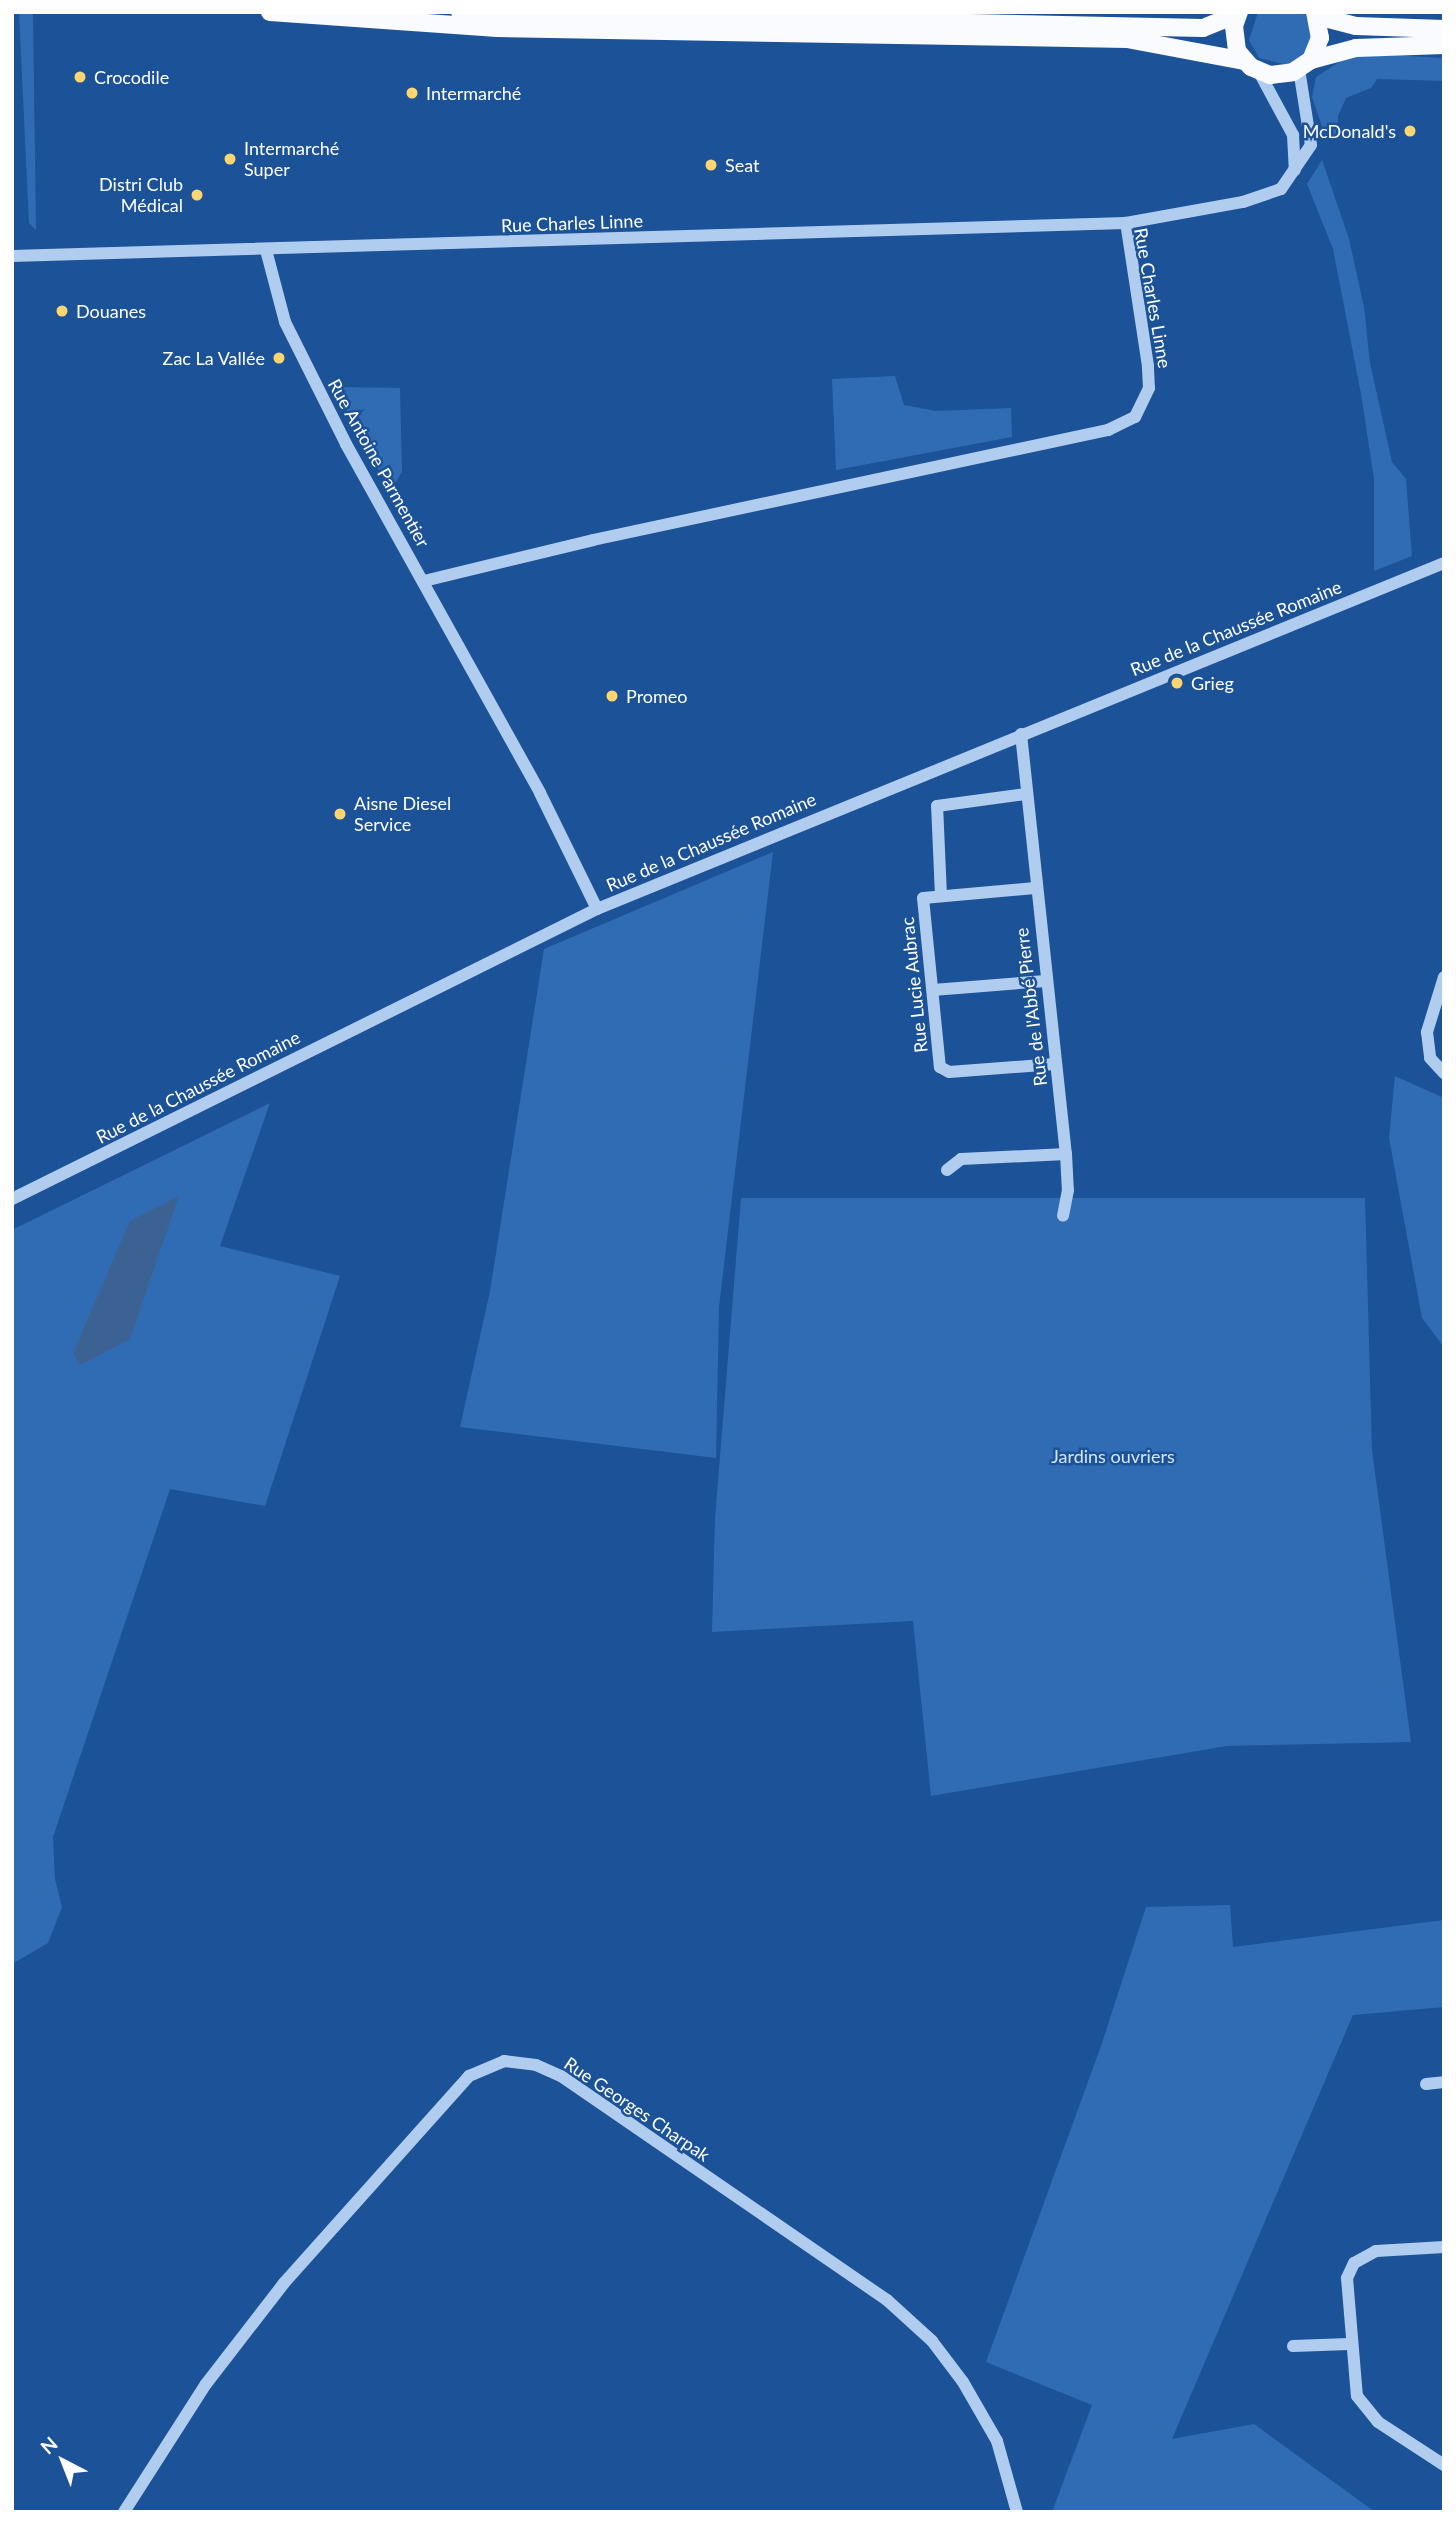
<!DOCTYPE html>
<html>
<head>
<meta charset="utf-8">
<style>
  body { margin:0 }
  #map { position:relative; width:1456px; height:2524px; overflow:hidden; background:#1c5297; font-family:Lato,sans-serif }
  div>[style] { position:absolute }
  .green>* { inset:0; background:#306cb4 }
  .water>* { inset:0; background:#3c6294 }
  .minor>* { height:12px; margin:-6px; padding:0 6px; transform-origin:6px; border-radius:6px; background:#b0cdf0 }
  .major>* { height:18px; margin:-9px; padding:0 9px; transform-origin:9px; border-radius:9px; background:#f9fbff }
  .dots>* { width:19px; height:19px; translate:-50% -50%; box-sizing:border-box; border:4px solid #1c5297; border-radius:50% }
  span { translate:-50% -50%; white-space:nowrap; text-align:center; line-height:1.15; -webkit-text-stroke:5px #1c5297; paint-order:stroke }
  .poi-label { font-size:18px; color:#fff }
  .left { translate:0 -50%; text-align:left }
  .right { translate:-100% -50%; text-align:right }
  .street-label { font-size:18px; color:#fff }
  .park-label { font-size:18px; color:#d7e7fb }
  .frame { position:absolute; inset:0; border:14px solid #fff; pointer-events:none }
  .north { position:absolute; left:28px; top:2426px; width:70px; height:70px; -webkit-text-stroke:5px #1c5297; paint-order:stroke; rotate:318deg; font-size:19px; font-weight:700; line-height:28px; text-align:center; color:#fff }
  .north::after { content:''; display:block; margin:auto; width:24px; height:32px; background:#fff; clip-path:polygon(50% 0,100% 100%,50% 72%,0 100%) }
</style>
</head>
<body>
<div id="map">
  <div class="green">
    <div style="clip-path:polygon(19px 12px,33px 12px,36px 230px,29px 223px)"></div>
    <div style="clip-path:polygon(1258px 12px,1305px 14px,1312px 34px,1306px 54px,1288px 65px,1259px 58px,1249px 40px)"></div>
    <div style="clip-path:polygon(1370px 54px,1444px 58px,1444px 81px,1377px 79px,1371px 88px,1346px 98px,1338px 116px,1338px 136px,1327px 141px,1312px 97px,1316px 77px,1347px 57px)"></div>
    <div style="clip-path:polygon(1322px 160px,1349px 239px,1364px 307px,1370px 363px,1392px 462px,1406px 479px,1412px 556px,1374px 571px,1374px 479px,1361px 394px,1333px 249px,1307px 184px)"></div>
    <div style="clip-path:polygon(895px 376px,904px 405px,936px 411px,1011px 408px,1012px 437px,836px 470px,832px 379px)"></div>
    <div style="clip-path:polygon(334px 387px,400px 388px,402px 472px,390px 491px)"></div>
    <div style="clip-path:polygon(773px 852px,719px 1307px,716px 1458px,460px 1427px,490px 1291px,544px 949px)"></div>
    <div style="clip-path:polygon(1395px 1076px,1444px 1098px,1444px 1347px,1422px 1318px,1389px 1138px)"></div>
    <div style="clip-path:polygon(270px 1103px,220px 1246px,340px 1276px,265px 1506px,170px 1489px,53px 1837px,55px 1879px,62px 1907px,48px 1943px,12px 1964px,12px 1230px)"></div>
    <div style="clip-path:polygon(741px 1198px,1365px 1198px,1372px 1450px,1411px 1742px,1227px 1746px,931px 1796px,913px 1621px,712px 1632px,715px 1518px)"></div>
    <div style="clip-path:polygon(1230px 1905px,1233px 1947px,1444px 1920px,1444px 2007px,1353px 2015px,1172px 2439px,1254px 2424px,1375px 2512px,1052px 2512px,1092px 2405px,986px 2362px,1101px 2046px,1146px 1907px)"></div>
  </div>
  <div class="water">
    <div style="clip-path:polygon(179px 1196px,130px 1339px,80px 1365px,73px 1353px,130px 1221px)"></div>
  </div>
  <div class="minor">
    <div style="left:1259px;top:72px;width:72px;rotate:61.6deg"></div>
    <div style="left:1293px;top:135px;width:35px;rotate:87deg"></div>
    <div style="left:266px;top:250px;width:74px;rotate:75.2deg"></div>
    <div style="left:285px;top:322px;width:136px;rotate:63.4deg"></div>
    <div style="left:346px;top:444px;width:399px;rotate:60.9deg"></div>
    <div style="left:540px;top:793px;width:129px;rotate:63.8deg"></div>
    <div style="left:12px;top:256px;width:1114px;rotate:-1.7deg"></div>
    <div style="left:1126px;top:223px;width:119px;rotate:-10.2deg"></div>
    <div style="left:1243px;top:202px;width:40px;rotate:-18.9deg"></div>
    <div style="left:1281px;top:189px;width:53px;rotate:-55.7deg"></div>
    <div style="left:1311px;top:145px;width:77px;rotate:-99deg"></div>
    <div style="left:424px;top:581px;width:174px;rotate:-13.6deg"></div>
    <div style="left:593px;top:540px;width:527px;rotate:-12.06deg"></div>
    <div style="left:1108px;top:430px;width:30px;rotate:-26deg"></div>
    <div style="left:1135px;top:417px;width:32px;rotate:-64deg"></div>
    <div style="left:1149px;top:388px;width:22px;rotate:-93deg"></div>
    <div style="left:1148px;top:366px;width:145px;rotate:-98.7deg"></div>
    <div style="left:1021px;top:734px;width:422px;rotate:83.9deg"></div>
    <div style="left:1066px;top:1154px;width:36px;rotate:87deg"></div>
    <div style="left:1068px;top:1190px;width:26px;rotate:101deg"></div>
    <div style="left:1035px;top:888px;width:112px;rotate:174.9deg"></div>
    <div style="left:923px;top:898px;width:170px;rotate:84.3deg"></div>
    <div style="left:940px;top:1067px;width:10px;rotate:29deg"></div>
    <div style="left:949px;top:1072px;width:106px;rotate:-4.3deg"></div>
    <div style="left:941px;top:896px;width:90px;rotate:-92.5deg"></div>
    <div style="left:937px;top:806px;width:90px;rotate:-7.7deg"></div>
    <div style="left:1444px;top:977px;width:58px;rotate:107.2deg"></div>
    <div style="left:1427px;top:1032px;width:26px;rotate:83deg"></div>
    <div style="left:1430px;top:1058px;width:21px;rotate:47deg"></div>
    <div style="left:933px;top:990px;width:113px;rotate:-4.6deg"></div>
    <div style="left:947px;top:1170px;width:18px;rotate:-38deg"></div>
    <div style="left:961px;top:1159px;width:105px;rotate:-2.7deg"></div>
    <div style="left:12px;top:1199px;width:653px;rotate:-26.37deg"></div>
    <div style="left:597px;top:909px;width:915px;rotate:-22.22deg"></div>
    <div style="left:1426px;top:2084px;width:18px;rotate:-6deg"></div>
    <div style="left:1444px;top:2247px;width:68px;rotate:176.6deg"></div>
    <div style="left:1376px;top:2251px;width:25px;rotate:151deg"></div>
    <div style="left:1354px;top:2263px;width:17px;rotate:115deg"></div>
    <div style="left:1347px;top:2278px;width:118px;rotate:85.2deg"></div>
    <div style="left:1357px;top:2396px;width:33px;rotate:51deg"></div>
    <div style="left:1378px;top:2422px;width:79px;rotate:33.1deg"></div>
    <div style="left:1293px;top:2346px;width:56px;rotate:-2deg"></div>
    <div style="left:124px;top:2512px;width:152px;rotate:-57.4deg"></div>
    <div style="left:206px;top:2384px;width:128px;rotate:-52.3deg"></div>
    <div style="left:284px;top:2283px;width:278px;rotate:-48.2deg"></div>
    <div style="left:469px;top:2076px;width:38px;rotate:-23deg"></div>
    <div style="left:504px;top:2061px;width:32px;rotate:7deg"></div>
    <div style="left:536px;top:2065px;width:27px;rotate:24deg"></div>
    <div style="left:561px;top:2076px;width:396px;rotate:34.5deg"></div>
    <div style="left:887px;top:2300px;width:61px;rotate:42.3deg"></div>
    <div style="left:932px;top:2341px;width:51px;rotate:52.9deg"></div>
    <div style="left:963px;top:2382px;width:68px;rotate:60deg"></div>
    <div style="left:997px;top:2441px;width:74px;rotate:74.3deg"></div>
  </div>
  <div class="major">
    <div style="left:270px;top:12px;width:228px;rotate:4deg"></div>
    <div style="left:497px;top:28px;width:630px;rotate:1deg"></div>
    <div style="left:1127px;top:39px;width:119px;rotate:10.6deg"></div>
    <div style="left:460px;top:12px;width:743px;rotate:1.23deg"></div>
    <div style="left:1203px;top:28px;width:37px;rotate:-22deg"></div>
    <div style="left:1239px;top:12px;width:15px;rotate:110deg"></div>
    <div style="left:1234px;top:26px;width:25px;rotate:83deg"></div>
    <div style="left:1237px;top:51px;width:21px;rotate:49deg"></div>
    <div style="left:1251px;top:67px;width:21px;rotate:23deg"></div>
    <div style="left:1270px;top:75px;width:23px;rotate:-7deg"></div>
    <div style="left:1293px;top:72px;width:22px;rotate:-34deg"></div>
    <div style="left:1311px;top:60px;width:47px;rotate:-14.9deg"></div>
    <div style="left:1356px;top:48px;width:88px;rotate:-2deg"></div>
    <div style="left:1317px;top:16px;width:40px;rotate:14.4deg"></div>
    <div style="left:1356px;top:26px;width:88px;rotate:2deg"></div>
    <div style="left:1311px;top:60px;width:24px;rotate:-68deg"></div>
    <div style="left:1320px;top:38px;width:26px;rotate:-101deg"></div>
  </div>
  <div class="dots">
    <div style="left:80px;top:77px;background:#ffd56f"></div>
    <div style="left:412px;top:93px;background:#ffd56f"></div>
    <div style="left:1410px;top:131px;background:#ffd56f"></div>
    <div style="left:230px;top:159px;background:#ffd56f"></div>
    <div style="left:711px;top:165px;background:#ffd56f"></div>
    <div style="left:197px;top:195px;background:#ffd56f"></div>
    <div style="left:62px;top:311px;background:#ffd56f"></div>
    <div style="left:279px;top:358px;background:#ffd56f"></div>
    <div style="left:1177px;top:683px;background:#ffd56f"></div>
    <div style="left:612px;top:696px;background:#ffd56f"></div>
    <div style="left:340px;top:814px;background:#ffd56f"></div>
  </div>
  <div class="poi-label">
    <span class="left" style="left:94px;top:77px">Crocodile</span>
    <span class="left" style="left:426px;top:93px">Intermarché</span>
    <span class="right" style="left:1396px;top:131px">McDonald's</span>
    <span class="left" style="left:244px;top:159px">Intermarché<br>Super</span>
    <span class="left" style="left:725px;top:165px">Seat</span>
    <span class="right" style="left:183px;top:195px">Distri Club<br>Médical</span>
    <span class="left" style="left:76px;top:311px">Douanes</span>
    <span class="right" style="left:265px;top:358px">Zac La Vallée</span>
    <span class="left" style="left:1191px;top:683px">Grieg</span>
    <span class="left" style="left:626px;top:696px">Promeo</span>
    <span class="left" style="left:354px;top:814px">Aisne Diesel<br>Service</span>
  </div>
  <div class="street-label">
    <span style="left:572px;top:223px;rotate:-2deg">Rue Charles Linne</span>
    <span style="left:1153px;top:298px;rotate:80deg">Rue Charles Linne</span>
    <span style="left:379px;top:463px;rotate:61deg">Rue Antoine Parmentier</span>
    <span style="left:1236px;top:628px;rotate:-22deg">Rue de la Chaussée Romaine</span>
    <span style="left:711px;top:842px;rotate:-23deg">Rue de la Chaussée Romaine</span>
    <span style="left:914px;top:985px;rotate:-96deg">Rue Lucie Aubrac</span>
    <span style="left:1031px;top:1007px;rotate:-97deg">Rue de l'Abbé Pierre</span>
    <span style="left:198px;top:1087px;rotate:-27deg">Rue de la Chaussée Romaine</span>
    <span style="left:637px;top:2109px;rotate:34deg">Rue Georges Charpak</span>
  </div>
  <div class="park-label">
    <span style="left:1113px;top:1456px">Jardins ouvriers</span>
  </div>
  <div class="frame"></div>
  <div class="north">N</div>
</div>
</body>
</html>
